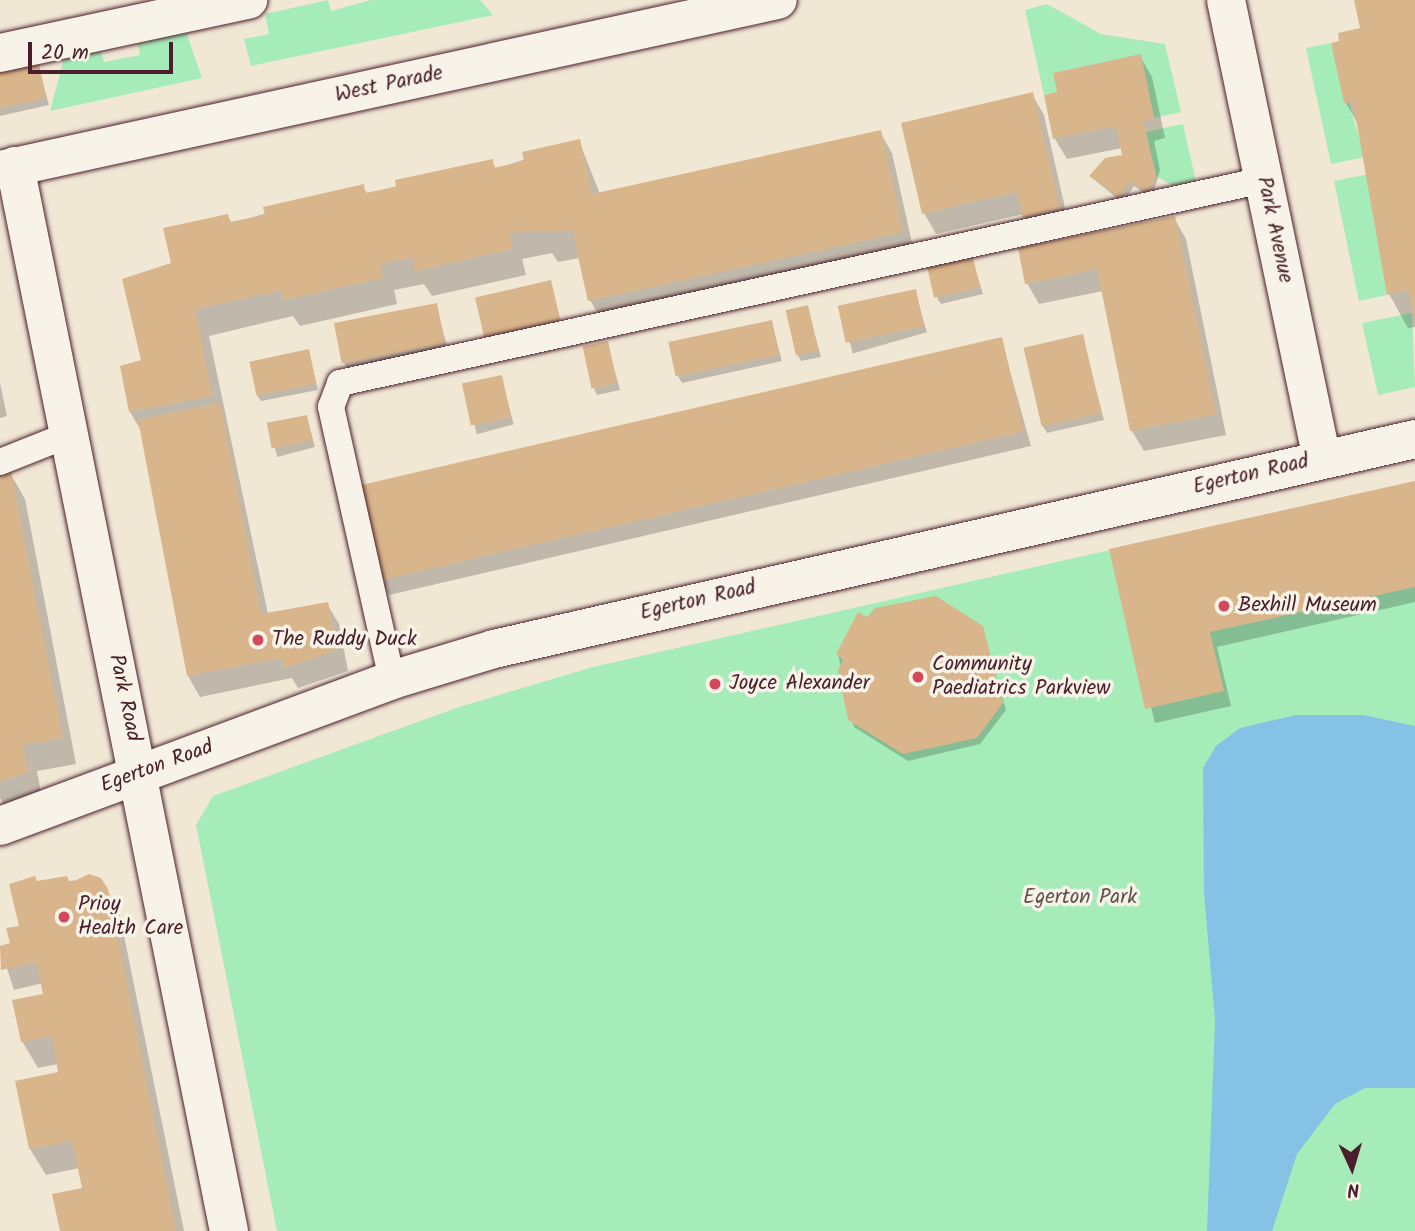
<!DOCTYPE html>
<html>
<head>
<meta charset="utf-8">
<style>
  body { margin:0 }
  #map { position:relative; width:1415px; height:1231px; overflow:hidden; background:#f1e7d5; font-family:Kalam,sans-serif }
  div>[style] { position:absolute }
  .green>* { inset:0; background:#a6ecb8 }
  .water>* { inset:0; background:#86c2e5 }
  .shadow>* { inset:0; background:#0003; transform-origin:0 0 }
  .building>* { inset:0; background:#d9b58b; transform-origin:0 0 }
  .roads { filter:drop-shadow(0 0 2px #4a1f2b) drop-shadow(0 0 2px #4a1f2b) }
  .service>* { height:26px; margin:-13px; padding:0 13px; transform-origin:13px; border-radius:13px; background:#f7f3e8 }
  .pedestrian>* { height:38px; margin:-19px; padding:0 19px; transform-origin:19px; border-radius:19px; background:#f7f3e8 }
  .minor>* { height:38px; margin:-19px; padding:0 19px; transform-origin:19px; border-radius:19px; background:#f7f3e8 }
  .secondary>* { height:38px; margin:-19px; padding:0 19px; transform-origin:19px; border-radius:19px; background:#f7f3e8 }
  .dots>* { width:19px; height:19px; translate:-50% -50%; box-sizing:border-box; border:4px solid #f7f3e8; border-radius:50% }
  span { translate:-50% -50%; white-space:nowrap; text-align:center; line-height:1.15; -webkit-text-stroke:7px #f7f3e8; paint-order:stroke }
  .street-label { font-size:21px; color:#4a1f2b }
  .poi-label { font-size:21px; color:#4a1f2b }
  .left { translate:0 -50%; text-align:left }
  .park-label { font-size:21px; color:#61524e }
  .north { position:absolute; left:1317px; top:1133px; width:70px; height:70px; -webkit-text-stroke:5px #f7f3e8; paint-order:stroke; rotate:176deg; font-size:19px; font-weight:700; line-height:28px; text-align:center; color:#4a1f2b }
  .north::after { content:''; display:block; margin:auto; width:24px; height:32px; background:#4a1f2b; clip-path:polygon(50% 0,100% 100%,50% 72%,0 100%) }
  .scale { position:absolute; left:28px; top:42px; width:145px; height:32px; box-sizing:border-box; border:4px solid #4a1f2b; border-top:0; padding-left:9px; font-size:21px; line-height:24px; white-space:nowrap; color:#4a1f2b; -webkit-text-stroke:5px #f7f3e8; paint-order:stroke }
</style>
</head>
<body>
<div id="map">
  <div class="green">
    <div style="clip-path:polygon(328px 0,331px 11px,371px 0,480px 0,493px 15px,251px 66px,244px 39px,269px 34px,265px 14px)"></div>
    <div style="clip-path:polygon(1047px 4px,1101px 34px,1165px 44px,1181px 112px,1154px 118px,1140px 55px,1053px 73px,1057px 92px,1044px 95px,1025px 10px)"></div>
    <div style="clip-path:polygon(186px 32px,202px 78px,50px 111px,64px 59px,101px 51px,104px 62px,140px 55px,138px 44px)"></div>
    <div style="clip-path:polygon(1331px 43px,1365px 157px,1331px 164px,1306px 48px)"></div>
    <div style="clip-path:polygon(1183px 124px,1196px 182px,1175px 187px,1156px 176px,1146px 132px)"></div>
    <div style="clip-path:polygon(1369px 174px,1387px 295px,1359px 301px,1334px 181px)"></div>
    <div style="clip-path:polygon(1412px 313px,1415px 387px,1378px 395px,1362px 323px)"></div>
    <div style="clip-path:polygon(1415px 481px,1415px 1231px,277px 1231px,196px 825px,213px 796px,459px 707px,593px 667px)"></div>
  </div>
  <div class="water">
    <div style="clip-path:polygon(1296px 715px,1363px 715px,1415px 726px,1415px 1088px,1365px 1088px,1335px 1104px,1297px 1154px,1272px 1231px,1207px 1231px,1215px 1020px,1204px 893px,1203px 768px,1216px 746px,1240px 728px)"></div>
  </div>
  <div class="shadow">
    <div style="clip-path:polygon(1356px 0,1415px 0,1415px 327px,1408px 328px,1389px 294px,1359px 126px,1346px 103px,1333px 44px,1362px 29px)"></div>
    <div style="clip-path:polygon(1140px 56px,1152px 77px,1165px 138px,1154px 141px,1160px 170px,1152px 198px,1134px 186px,1123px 203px,1091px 177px,1124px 156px,1122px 148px,1067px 159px,1055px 139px,1059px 93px)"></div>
    <div style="clip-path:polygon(37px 61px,49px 105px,0 116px,0 69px)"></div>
    <div style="clip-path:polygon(1032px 94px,1044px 115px,1070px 230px,1036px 238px,1024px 214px,936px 234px,924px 213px)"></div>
    <div style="clip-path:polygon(880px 132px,892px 153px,914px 252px,605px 326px,590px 300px,580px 258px,558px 262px,552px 253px,522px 259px,526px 275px,432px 296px,424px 284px,394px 290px,397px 304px,300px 326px,293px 316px,209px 336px,268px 614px,327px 604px,339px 624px,348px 671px,298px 688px,292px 678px,200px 697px,188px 676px,142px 432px,130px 412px,173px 264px,227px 216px,232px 223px,363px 186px,367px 194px,492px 161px,496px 169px,579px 141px,600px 194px)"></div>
    <div style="clip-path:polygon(1174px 218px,1186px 239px,1226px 435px,1144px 451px,1132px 431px,1103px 291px,1039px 304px,1027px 283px)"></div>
    <div style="clip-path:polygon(972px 259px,983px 294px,941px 304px,937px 298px)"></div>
    <div style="clip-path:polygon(550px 282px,562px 326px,489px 343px,485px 336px)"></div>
    <div style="left:915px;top:291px;width:43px;height:77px;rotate:74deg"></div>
    <div style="clip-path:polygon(436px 305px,448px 350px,348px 370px,344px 363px)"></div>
    <div style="clip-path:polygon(807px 307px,821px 357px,801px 361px,797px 354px)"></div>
    <div style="clip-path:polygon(771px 322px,782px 361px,682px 383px,678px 376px)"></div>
    <div style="clip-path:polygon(1082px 336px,1104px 420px,1047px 433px,1043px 426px)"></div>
    <div style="clip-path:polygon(1001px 339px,1031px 446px,389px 595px,381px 581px)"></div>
    <div style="clip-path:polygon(607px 343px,620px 390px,597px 395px,594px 388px)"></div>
    <div style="clip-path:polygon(308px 351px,318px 390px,261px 401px,257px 395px)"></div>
    <div style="left:501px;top:377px;width:49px;height:38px;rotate:75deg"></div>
    <div style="clip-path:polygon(0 383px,7px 416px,0 418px)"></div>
    <div style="left:307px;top:417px;width:31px;height:39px;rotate:75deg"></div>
    <div style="clip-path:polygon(10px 473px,25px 499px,76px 764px,37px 771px,42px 798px,7px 810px,0 798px,0 477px)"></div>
    <div style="clip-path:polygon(1415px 483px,1415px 602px,1217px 647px,1231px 706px,1155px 723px,1111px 551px)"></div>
    <div style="clip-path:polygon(867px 620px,982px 628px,1006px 710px,980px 744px,908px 761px,854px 727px,838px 654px)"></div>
    <div style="clip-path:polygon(100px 879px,119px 911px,184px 1231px,61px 1231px,84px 1189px,80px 1168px,46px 1175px,30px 1149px,60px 1073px,58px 1064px,38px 1068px,22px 1041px,45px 996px,43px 983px,14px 990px,0 947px,12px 944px,37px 883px)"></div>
  </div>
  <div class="building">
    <div style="clip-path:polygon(1354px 0,1415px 0,1415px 319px,1408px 290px,1387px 295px,1353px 102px,1344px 103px,1331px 43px,1339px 41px,1338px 33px,1360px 28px)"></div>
    <div style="clip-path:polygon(1141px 54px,1154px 118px,1143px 120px,1156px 176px,1148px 193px,1130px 181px,1119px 197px,1089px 176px,1105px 158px,1122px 155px,1116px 126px,1053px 139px,1044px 95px,1057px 92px,1053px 73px)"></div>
    <div style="clip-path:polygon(38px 59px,46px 98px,0 108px,0 68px)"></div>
    <div style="clip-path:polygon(1033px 92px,1060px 209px,1023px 218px,1017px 192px,922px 214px,901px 123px)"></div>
    <div style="clip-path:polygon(881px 130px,903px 232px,588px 301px,572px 230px,509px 233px,512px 249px,415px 271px,412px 257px,380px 264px,383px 278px,283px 300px,282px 290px,195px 309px,212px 396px,129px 412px,120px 366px,141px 360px,122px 279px,171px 263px,163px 228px,228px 214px,230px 222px,265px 215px,263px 207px,364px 184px,365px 193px,396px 187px,395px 180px,493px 159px,494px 168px,524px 161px,522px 152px,580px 139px,592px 194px)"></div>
    <div style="clip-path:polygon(1175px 216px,1216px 414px,1130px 431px,1097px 269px,1025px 284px,1018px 248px)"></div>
    <div style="left:973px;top:257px;width:31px;height:47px;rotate:77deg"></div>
    <div style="left:551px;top:280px;width:41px;height:78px;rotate:77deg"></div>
    <div style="left:916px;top:289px;width:38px;height:80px;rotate:78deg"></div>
    <div style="left:437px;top:303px;width:41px;height:105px;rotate:79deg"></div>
    <div style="left:808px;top:305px;width:46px;height:23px;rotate:77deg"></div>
    <div style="left:772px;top:320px;width:35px;height:106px;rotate:78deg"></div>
    <div style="left:1083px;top:334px;width:81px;height:61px;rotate:77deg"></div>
    <div style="left:1002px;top:337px;width:97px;height:662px;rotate:77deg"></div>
    <div style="left:608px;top:341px;width:43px;height:26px;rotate:78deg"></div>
    <div style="left:309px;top:349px;width:35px;height:61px;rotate:78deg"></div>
    <div style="left:502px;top:375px;width:43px;height:41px;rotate:78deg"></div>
    <div style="clip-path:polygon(220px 403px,261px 614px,328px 602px,337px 650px,284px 668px,282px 658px,187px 676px,138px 420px)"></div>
    <div style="left:307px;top:415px;width:26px;height:41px;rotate:79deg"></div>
    <div style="clip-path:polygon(11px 471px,63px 738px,23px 745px,28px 772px,0 782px,0 475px)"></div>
    <div style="clip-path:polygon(1415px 481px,1415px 587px,1210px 632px,1224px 691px,1145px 709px,1109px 549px)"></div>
    <div style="clip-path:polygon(936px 596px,983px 626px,1003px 703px,977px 738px,903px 754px,848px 720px,838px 670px,843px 660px,836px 654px,858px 612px,867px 617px,875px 608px)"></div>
    <div style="clip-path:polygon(89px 874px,101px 878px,108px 889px,176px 1231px,60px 1231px,52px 1194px,82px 1188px,72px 1141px,29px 1149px,15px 1081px,58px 1072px,52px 1036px,21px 1042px,12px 1000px,43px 994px,36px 962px,1px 970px,0 946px,10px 943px,6px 928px,19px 926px,9px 884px,35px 876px,37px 881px,67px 876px,70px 883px)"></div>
  </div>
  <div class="roads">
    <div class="service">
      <div style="left:0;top:462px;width:73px;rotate:-21.7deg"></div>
      <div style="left:392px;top:680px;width:280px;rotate:-102.6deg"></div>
      <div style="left:331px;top:407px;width:26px;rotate:-69deg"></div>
      <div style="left:340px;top:383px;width:945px;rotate:-12.4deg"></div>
    </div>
    <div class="pedestrian">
      <div style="left:0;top:53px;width:254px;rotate:-12.1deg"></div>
    </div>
    <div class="minor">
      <div style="left:1226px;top:0;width:469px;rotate:78.2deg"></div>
      <div style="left:15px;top:166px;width:1086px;rotate:78.64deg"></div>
      <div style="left:0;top:826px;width:418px;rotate:-20.4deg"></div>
      <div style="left:392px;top:680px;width:107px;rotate:-16.9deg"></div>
      <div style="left:494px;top:649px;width:945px;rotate:-12.84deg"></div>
    </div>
    <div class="secondary">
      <div style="left:0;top:170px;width:796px;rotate:-12.33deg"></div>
    </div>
  </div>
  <div class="dots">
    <div style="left:1224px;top:606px;background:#d1495b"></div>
    <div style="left:258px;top:640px;background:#d1495b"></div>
    <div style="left:918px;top:677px;background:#d1495b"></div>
    <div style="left:715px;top:684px;background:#d1495b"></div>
    <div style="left:64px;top:917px;background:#d1495b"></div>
  </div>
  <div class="street-label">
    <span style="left:389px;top:85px;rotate:-12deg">West Parade</span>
    <span style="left:1274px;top:230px;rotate:78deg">Park Avenue</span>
    <span style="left:1251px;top:475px;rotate:-13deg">Egerton Road</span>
    <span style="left:698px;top:601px;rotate:-13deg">Egerton Road</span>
    <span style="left:124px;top:698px;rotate:78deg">Park Road</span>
    <span style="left:157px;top:767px;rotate:-20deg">Egerton Road</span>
  </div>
  <div class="poi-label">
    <span class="left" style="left:1238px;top:606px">Bexhill Museum</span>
    <span class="left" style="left:272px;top:640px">The Ruddy Duck</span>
    <span class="left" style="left:932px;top:677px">Community<br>Paediatrics Parkview</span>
    <span class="left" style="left:729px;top:684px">Joyce Alexander</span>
    <span class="left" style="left:78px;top:917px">Prioy<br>Health Care</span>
  </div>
  <div class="park-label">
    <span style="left:1080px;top:898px">Egerton Park</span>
  </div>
  <div class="north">N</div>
  <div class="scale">20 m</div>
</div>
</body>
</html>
